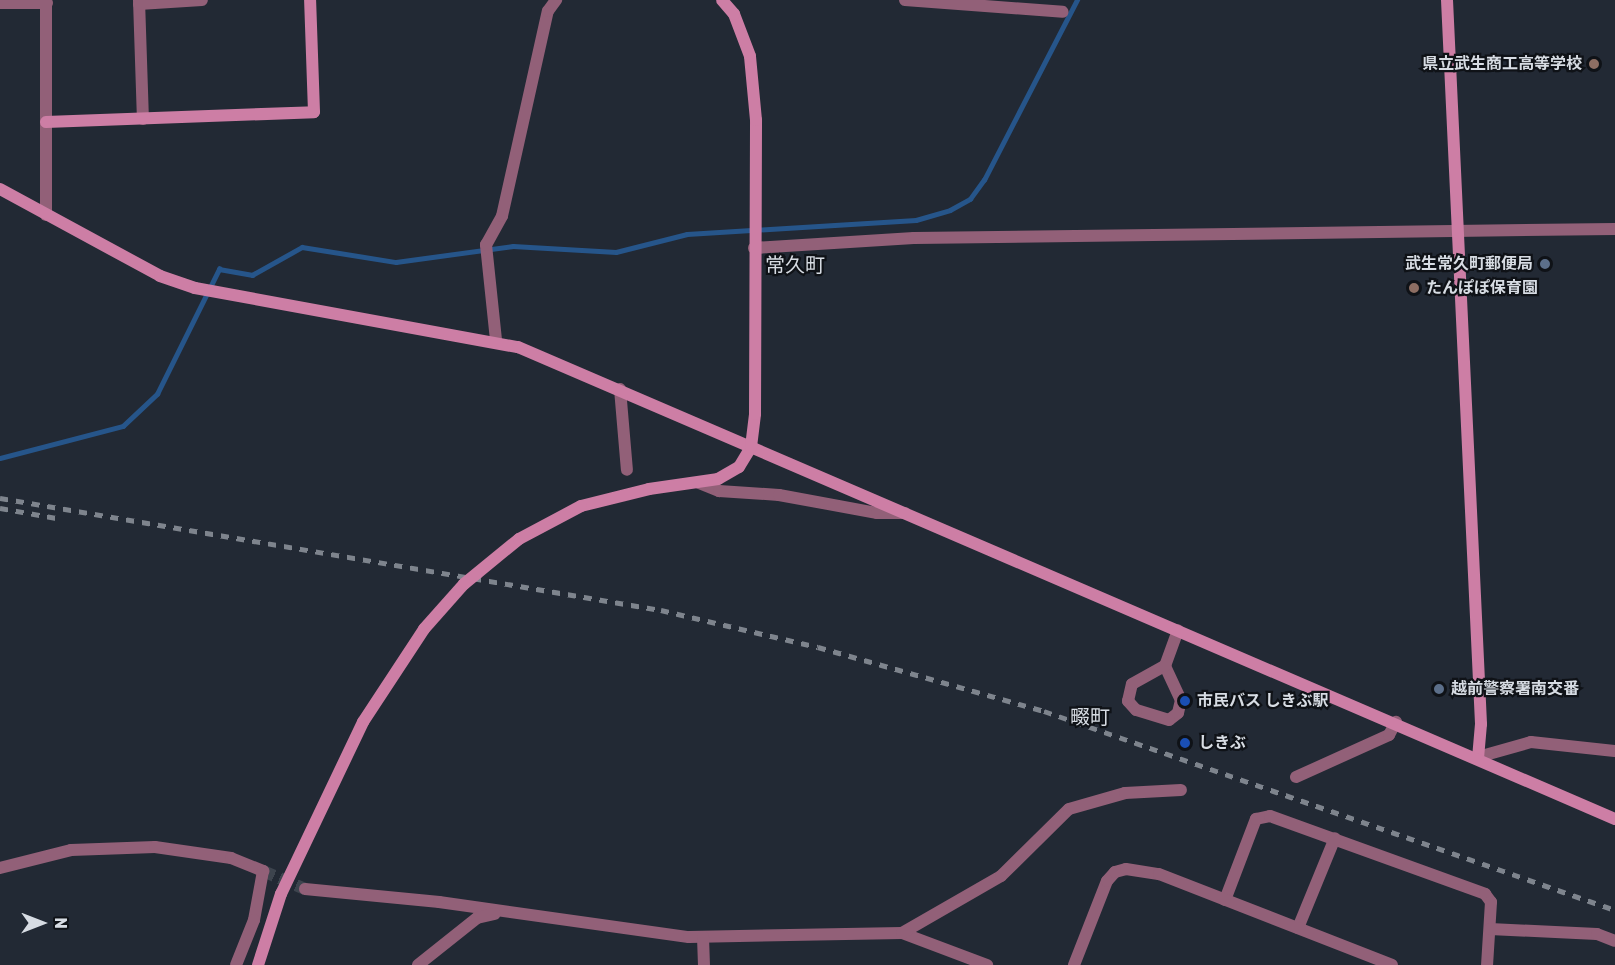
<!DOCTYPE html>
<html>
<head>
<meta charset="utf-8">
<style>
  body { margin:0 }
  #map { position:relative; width:1615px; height:965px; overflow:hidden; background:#222934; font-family:Rubik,"Noto Sans JP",sans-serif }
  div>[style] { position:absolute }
  .stream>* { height:4.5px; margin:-2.25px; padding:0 2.25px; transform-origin:2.25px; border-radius:2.25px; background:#26558a }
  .street-tunnel>* { height:12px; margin-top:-6px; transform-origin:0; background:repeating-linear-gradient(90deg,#3d444e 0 12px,transparent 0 18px) }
  .street>* { height:12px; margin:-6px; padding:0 6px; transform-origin:6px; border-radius:6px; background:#926078 }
  .secondary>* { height:12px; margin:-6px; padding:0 6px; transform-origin:6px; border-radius:6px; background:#cd7ea5 }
  .rail>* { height:4.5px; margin-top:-2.25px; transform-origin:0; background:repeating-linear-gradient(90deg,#7e848d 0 8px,transparent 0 16px) }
  .secondary-bridge>* { height:12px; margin:-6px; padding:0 6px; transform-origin:6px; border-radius:6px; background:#cd7ea5 }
  .dots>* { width:16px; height:16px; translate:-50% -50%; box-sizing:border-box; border:3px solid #0f1217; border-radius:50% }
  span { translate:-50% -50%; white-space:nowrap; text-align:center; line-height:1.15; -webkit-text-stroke:4.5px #0f1217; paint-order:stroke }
  .poi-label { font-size:16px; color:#d7dce3; font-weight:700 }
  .right { translate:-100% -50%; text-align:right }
  .left { translate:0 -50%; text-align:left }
  .quarter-label { font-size:20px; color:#d7dce3 }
  .north { position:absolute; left:12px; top:893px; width:60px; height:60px; -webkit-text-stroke:4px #0f1217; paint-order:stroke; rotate:90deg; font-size:16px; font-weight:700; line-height:24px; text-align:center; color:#d7dce3 }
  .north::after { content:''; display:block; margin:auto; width:21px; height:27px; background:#d7dce3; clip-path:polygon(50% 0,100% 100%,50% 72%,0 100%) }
</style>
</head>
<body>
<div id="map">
  <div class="stream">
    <div style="left:0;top:458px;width:127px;rotate:-14.6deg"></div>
    <div style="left:123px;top:426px;width:47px;rotate:-43.3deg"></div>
    <div style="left:157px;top:394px;width:140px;rotate:-63.6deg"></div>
    <div style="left:219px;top:269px;width:34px;rotate:10deg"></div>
    <div style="left:252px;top:275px;width:57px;rotate:-29.2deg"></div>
    <div style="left:302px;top:247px;width:95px;rotate:9.1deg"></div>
    <div style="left:396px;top:262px;width:118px;rotate:-7.8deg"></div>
    <div style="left:513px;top:246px;width:103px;rotate:3.3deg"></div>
    <div style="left:616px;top:252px;width:73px;rotate:-14.2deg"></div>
    <div style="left:687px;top:234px;width:229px;rotate:-3.5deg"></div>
    <div style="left:916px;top:220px;width:35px;rotate:-16deg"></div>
    <div style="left:950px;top:210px;width:23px;rotate:-29deg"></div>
    <div style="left:970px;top:199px;width:24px;rotate:-54deg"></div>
    <div style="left:984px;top:180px;width:203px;rotate:-62.7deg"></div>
  </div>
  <div class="street-tunnel">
    <div style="left:263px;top:871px;width:46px;rotate:23.2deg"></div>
  </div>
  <div class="street">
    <div style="left:139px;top:0;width:119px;rotate:88.1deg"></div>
    <div style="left:905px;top:0;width:158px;rotate:4.3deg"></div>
    <div style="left:0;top:3px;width:47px"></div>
    <div style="left:139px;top:4px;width:63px;rotate:-3.6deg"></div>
    <div style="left:46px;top:215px;width:215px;rotate:-90deg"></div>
    <div style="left:754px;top:248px;width:160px;rotate:-3.6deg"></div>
    <div style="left:914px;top:238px;width:701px;rotate:-0.74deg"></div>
    <div style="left:496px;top:340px;width:96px;rotate:-96deg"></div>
    <div style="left:486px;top:245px;width:33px;rotate:-61deg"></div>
    <div style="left:502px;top:216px;width:210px;rotate:-77.4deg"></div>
    <div style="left:548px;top:11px;width:14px;rotate:-54deg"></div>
    <div style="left:620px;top:389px;width:81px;rotate:85.1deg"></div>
    <div style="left:699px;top:483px;width:22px;rotate:22deg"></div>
    <div style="left:719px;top:491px;width:60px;rotate:3.8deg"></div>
    <div style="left:779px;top:495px;width:100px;rotate:10.4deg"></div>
    <div style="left:877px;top:513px;width:28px"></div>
    <div style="left:1165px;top:666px;width:38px;rotate:65deg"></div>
    <div style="left:1181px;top:700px;width:13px;rotate:103deg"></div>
    <div style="left:1178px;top:713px;width:11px;rotate:142deg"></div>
    <div style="left:1169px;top:720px;width:34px;rotate:-163deg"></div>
    <div style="left:1136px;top:710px;width:12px;rotate:-132deg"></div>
    <div style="left:1128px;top:701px;width:17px;rotate:-77deg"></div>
    <div style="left:1132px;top:684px;width:38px;rotate:-29deg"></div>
    <div style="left:1165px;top:666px;width:38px;rotate:-70deg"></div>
    <div style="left:1478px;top:757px;width:55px;rotate:-15.8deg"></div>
    <div style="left:1531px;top:742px;width:84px;rotate:6.1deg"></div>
    <div style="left:1296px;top:777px;width:102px;rotate:-24.3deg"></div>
    <div style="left:1389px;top:735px;width:15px;rotate:-62deg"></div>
    <div style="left:0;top:868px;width:73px;rotate:-14.2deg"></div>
    <div style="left:71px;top:850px;width:84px;rotate:-2deg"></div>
    <div style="left:155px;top:847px;width:77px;rotate:8.2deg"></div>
    <div style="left:231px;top:858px;width:35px;rotate:22deg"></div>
    <div style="left:263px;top:871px;width:50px;rotate:100.4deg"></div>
    <div style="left:254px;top:920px;width:48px;rotate:111.8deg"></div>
    <div style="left:305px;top:889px;width:135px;rotate:5.5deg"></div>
    <div style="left:439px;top:902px;width:252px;rotate:8deg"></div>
    <div style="left:689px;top:937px;width:213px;rotate:-1.1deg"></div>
    <div style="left:902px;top:933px;width:91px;rotate:20.6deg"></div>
    <div style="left:1225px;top:900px;width:87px;rotate:-69.1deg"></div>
    <div style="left:1256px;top:819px;width:14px;rotate:-12deg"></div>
    <div style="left:1270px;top:816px;width:229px;rotate:19.9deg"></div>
    <div style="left:1485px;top:894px;width:10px;rotate:53deg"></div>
    <div style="left:1491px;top:902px;width:63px;rotate:93.6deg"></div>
    <div style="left:1298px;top:928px;width:97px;rotate:-67.7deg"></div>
    <div style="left:1490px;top:929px;width:107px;rotate:2.7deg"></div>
    <div style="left:1597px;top:934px;width:19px;rotate:21deg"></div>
    <div style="left:902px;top:933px;width:114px;rotate:-29.9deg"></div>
    <div style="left:1001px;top:876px;width:95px;rotate:-44.6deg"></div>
    <div style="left:1069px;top:809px;width:58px;rotate:-15.9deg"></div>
    <div style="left:1125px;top:793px;width:56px;rotate:-3.1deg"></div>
    <div style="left:703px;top:937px;width:28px;rotate:88deg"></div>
    <div style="left:418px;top:965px;width:75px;rotate:-38.5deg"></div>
    <div style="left:477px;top:918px;width:18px;rotate:-13deg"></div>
    <div style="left:1074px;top:965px;width:90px;rotate:-68.6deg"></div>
    <div style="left:1107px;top:881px;width:12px;rotate:-48deg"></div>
    <div style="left:1115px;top:872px;width:11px;rotate:-15deg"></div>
    <div style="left:1126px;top:869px;width:33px;rotate:9deg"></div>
    <div style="left:1159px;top:874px;width:250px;rotate:21.3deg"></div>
  </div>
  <div class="secondary">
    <div style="left:1447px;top:0;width:725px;rotate:87.31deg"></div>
    <div style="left:1481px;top:724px;width:33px;rotate:95deg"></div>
    <div style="left:46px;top:122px;width:268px;rotate:-2.1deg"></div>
    <div style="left:314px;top:112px;width:112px;rotate:-92deg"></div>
    <div style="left:0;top:189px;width:182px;rotate:28.5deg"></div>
    <div style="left:160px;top:276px;width:37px;rotate:19deg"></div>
    <div style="left:195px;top:288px;width:328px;rotate:10.4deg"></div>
    <div style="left:518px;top:347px;width:1194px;rotate:23.28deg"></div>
    <div style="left:581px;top:506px;width:70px;rotate:-14deg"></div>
    <div style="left:649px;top:489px;width:70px;rotate:-8.2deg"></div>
    <div style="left:718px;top:479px;width:24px;rotate:-30deg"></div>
    <div style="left:739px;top:467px;width:23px;rotate:-59deg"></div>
    <div style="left:751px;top:447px;width:33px;rotate:-83deg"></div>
    <div style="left:755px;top:414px;width:294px;rotate:-89.8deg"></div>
    <div style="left:756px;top:120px;width:64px;rotate:-95.4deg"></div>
    <div style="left:750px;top:56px;width:45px;rotate:-110.9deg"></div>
    <div style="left:734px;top:14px;width:18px;rotate:-131deg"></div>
    <div style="left:258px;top:965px;width:75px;rotate:-72.1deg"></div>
    <div style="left:281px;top:894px;width:191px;rotate:-64.5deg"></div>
  </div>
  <div class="rail">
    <div style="left:0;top:498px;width:670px;rotate:9.62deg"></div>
    <div style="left:661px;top:610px;width:161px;rotate:13.3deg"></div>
    <div style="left:818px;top:647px;width:235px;rotate:15.8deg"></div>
    <div style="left:1044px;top:711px;width:605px;rotate:19.21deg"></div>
    <div style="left:0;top:508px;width:63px;rotate:10.1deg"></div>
  </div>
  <div class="secondary-bridge">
    <div style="left:363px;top:722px;width:111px;rotate:-56.7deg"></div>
    <div style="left:424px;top:629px;width:60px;rotate:-48.4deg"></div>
    <div style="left:464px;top:584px;width:71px;rotate:-39.3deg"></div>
    <div style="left:519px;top:539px;width:70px;rotate:-28deg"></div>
  </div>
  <div class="dots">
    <div style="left:1594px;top:64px;background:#8d6e63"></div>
    <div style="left:1545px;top:264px;background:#5c6f8a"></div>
    <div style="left:1414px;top:288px;background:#8d6e63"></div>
    <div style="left:1439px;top:689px;background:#5c6f8a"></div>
    <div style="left:1185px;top:701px;background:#1a4fb4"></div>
    <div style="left:1185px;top:743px;background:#1a4fb4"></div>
  </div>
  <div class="poi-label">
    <span class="right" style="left:1582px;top:64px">県立武生商工高等学校</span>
    <span class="right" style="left:1533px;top:264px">武生常久町郵便局</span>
    <span class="left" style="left:1426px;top:288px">たんぽぽ保育園</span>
    <span class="left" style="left:1451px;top:689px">越前警察署南交番</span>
    <span class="left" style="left:1197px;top:701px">市民バス しきぶ駅</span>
    <span class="left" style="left:1198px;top:743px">しきぶ</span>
  </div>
  <div class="quarter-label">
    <span style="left:795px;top:265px">常久町</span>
    <span style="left:1090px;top:717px">畷町</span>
  </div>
  <div class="north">N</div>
</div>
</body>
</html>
